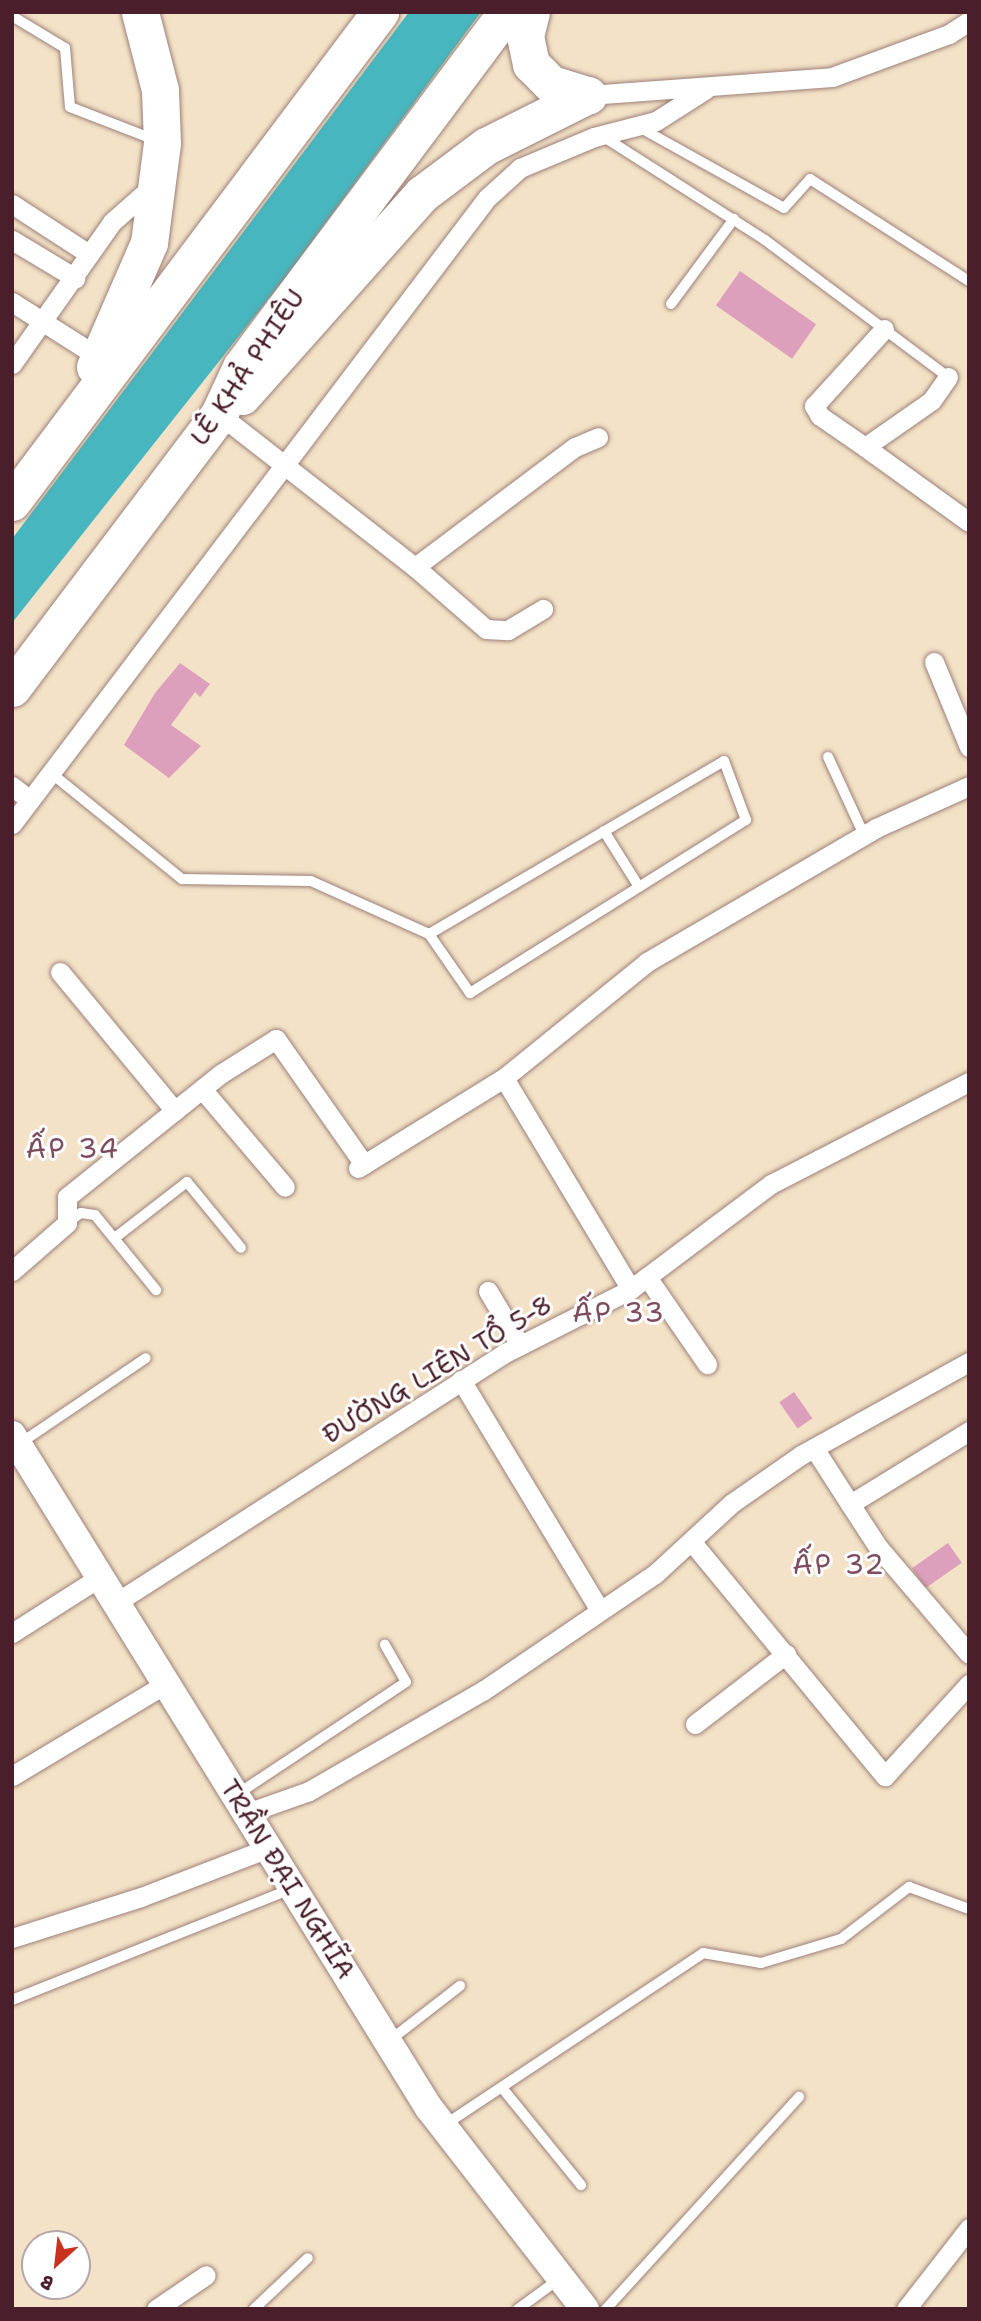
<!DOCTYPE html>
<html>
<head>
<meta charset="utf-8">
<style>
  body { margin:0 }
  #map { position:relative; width:981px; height:2321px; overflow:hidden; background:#f3e2c7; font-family:"Shantell Sans",sans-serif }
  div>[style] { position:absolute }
  .water>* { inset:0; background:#47b6bf }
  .building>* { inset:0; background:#dca0bc; transform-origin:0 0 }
  .roads { filter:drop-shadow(0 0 2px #9e8079) drop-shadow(0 0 2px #9e8079) }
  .lane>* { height:10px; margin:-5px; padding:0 5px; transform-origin:5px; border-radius:5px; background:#fff }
  .street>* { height:19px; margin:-9.5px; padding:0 9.5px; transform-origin:9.5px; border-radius:9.5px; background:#fff }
  .secondary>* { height:28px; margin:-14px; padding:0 14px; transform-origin:14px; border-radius:14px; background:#fff }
  .highway>* { height:37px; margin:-18.5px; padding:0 18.5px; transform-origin:18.5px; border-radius:18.5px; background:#fff }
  span { translate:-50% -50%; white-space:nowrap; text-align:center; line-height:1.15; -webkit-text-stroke:6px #fff; paint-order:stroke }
  .street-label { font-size:26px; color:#4a1f2b }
  .neighbourhood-label { font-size:28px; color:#7d4c5e; letter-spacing:2px }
  .frame { position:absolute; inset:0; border:14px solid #4a1f2b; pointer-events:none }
  .north { position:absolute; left:21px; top:2230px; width:70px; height:70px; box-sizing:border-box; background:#fff; border:2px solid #b7a5aa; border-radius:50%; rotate:207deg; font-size:19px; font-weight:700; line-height:28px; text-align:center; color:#4a1f2b }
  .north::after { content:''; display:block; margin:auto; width:24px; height:32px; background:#c8321e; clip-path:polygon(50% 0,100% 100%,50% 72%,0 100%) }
</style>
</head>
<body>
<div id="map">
  <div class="water">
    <div style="clip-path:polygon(409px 12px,481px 12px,285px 278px,12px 623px,12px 539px)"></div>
  </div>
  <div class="building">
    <div style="left:740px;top:271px;width:93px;height:42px;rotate:35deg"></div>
    <div style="clip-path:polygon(180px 663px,210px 684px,200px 697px,195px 692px,171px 725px,201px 746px,169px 778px,124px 745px,155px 693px)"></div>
    <div style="left:794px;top:1392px;width:32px;height:18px;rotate:55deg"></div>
    <div style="left:948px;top:1543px;width:24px;height:44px;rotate:55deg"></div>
  </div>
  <div class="roads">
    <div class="lane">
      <div style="left:12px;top:16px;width:62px;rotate:31.1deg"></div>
      <div style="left:65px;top:48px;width:59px;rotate:85.2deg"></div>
      <div style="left:70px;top:107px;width:91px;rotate:21.2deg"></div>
      <div style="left:639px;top:127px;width:166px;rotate:29.2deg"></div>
      <div style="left:784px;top:208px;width:39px;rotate:-48deg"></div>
      <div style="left:810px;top:179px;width:189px;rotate:32.7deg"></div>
      <div style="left:604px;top:137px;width:191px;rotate:32.6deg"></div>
      <div style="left:765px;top:240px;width:229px;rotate:36.8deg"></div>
      <div style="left:671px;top:304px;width:106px;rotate:-53.5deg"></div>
      <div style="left:828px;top:757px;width:86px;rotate:65.2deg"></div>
      <div style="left:51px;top:773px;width:169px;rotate:39deg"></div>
      <div style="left:182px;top:879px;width:129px;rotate:0.9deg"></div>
      <div style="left:311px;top:881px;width:129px;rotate:24.2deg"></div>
      <div style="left:429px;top:934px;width:72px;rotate:55.2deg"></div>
      <div style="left:470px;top:993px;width:326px;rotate:-32.1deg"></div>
      <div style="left:746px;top:820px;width:63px;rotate:-110.4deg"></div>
      <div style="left:724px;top:761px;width:342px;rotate:149.6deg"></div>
      <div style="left:604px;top:831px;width:66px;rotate:58deg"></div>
      <div style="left:67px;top:1223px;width:17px;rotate:-36deg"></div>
      <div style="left:81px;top:1213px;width:14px;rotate:8deg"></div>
      <div style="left:95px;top:1215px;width:97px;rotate:50.9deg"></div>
      <div style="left:116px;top:1237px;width:90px;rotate:-37.8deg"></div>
      <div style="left:187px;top:1182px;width:85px;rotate:50.7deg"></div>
      <div style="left:19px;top:1444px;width:153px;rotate:-34.1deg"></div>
      <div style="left:236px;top:1795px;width:204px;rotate:-33.6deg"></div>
      <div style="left:406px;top:1682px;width:43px;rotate:-119.6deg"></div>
      <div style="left:12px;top:2000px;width:298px;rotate:-21.7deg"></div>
      <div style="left:389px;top:2041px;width:90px;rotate:-37.8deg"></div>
      <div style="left:503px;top:2089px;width:124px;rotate:50.9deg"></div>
      <div style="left:446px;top:2124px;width:309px;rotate:-33.6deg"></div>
      <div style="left:703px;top:1953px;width:59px;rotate:9.8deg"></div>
      <div style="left:761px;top:1963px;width:84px;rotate:-16.7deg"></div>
      <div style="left:841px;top:1939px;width:86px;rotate:-37.4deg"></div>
      <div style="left:909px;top:1887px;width:64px;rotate:20.1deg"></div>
      <div style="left:254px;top:2309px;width:74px;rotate:-43.4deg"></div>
      <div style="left:518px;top:2309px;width:51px;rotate:-36.2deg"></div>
      <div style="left:606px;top:2309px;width:287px;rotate:-47.7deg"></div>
    </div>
    <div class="street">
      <div style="left:588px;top:95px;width:245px;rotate:-4.2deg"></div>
      <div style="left:832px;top:77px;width:125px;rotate:-20.2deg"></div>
      <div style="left:949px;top:34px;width:24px;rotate:-33deg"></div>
      <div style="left:12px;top:204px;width:92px;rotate:33deg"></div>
      <div style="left:12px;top:240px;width:74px;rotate:31.1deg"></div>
      <div style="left:12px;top:302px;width:104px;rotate:32.5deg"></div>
      <div style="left:12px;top:364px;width:174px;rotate:-54.8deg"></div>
      <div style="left:112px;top:222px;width:56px;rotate:-41.4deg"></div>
      <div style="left:948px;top:377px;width:29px;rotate:125deg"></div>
      <div style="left:931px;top:401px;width:80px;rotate:145.1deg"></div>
      <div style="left:865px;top:447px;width:128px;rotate:35.8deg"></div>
      <div style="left:219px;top:414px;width:249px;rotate:38deg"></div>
      <div style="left:415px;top:567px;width:94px;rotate:41.1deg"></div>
      <div style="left:486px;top:629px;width:22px;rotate:3deg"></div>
      <div style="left:508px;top:630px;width:41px;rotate:-31deg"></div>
      <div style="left:865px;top:447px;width:55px;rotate:-145.4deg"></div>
      <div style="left:820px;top:416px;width:12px;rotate:-121deg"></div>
      <div style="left:814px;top:406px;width:104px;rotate:-47.7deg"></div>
      <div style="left:415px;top:567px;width:200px;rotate:-36.9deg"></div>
      <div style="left:575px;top:447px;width:25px;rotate:-23deg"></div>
      <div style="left:934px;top:662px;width:92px;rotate:67.6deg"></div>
      <div style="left:12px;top:786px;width:23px;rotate:38deg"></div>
      <div style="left:12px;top:824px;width:786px;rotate:-52.81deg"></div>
      <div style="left:487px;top:198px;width:45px;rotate:-42.3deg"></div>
      <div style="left:520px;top:168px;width:80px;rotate:-22.7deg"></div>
      <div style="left:594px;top:137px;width:64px;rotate:-14.5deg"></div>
      <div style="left:656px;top:121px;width:59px;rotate:-32.6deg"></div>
      <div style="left:60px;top:972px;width:180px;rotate:50.4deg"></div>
      <div style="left:504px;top:1078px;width:246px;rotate:59deg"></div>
      <div style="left:202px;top:1089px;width:128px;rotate:49.7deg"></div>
      <div style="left:358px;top:1168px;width:172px;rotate:-31.7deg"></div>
      <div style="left:504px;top:1078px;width:184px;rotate:-39deg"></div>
      <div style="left:647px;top:962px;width:265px;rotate:-30.3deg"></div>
      <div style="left:876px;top:828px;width:102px;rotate:-24.3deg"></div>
      <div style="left:12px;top:1271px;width:73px;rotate:-41.1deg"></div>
      <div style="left:67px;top:1223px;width:26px;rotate:-90deg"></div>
      <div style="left:67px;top:1197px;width:198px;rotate:-38.7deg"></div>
      <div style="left:222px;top:1073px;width:64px;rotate:-32.2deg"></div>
      <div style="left:276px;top:1039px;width:153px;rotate:54.9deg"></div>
      <div style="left:647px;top:1277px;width:106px;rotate:55.4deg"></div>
      <div style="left:488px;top:1291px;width:63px;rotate:59.3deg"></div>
      <div style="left:461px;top:1380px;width:269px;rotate:58.9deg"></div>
      <div style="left:814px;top:1448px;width:67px;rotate:57.3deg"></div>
      <div style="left:850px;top:1504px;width:140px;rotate:-31.5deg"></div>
      <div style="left:850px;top:1504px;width:51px;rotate:56.9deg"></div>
      <div style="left:878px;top:1547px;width:140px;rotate:49.6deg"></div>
      <div style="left:691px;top:1541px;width:305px;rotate:50.5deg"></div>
      <div style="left:885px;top:1776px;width:125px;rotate:-47.6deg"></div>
      <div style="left:117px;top:1602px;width:461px;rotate:-32.7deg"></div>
      <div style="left:505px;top:1353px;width:141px;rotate:-26.9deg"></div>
      <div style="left:631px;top:1289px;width:175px;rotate:-36.9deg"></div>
      <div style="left:771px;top:1184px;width:223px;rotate:-27.3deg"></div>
      <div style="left:12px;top:1633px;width:104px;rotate:-32.5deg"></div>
      <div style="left:695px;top:1724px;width:115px;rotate:-37.6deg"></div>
      <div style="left:12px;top:1776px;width:181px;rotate:-31deg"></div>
      <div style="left:247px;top:1813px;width:66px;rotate:-19.5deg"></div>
      <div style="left:309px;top:1791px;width:202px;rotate:-30deg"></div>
      <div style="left:484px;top:1690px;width:207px;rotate:-34.2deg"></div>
      <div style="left:655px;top:1574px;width:105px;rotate:-42.7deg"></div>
      <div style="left:732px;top:1503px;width:84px;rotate:-34.8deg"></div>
      <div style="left:801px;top:1455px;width:192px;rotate:-29deg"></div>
      <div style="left:12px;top:1938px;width:135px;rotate:-17.6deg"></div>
      <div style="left:141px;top:1897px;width:136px;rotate:-21.1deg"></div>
      <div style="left:156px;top:2309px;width:60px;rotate:-34.2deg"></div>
      <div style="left:906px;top:2309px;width:103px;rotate:-52.1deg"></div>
    </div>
    <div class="secondary">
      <div style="left:12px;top:1435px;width:792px;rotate:58.22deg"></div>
      <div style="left:429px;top:2108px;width:254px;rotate:52.2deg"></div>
    </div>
    <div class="highway">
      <div style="left:531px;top:12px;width:25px;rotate:104deg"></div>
      <div style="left:525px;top:36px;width:29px;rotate:78deg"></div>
      <div style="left:531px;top:64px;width:28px;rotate:45deg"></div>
      <div style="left:551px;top:84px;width:39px;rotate:17deg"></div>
      <div style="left:95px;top:367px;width:135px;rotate:-66.5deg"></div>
      <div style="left:149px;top:243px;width:101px;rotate:-82.6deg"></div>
      <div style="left:162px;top:143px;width:53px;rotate:-92.2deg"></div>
      <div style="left:160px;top:90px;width:81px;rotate:-104.4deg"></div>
      <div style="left:242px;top:396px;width:271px;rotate:-48.3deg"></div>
      <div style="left:422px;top:194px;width:80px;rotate:-36.9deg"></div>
      <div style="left:486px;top:146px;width:114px;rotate:-26.6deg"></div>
      <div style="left:12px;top:502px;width:613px;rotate:-53.09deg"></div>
      <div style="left:12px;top:688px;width:343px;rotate:-52.9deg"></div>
      <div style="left:219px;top:414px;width:52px;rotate:-64.9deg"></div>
      <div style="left:241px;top:367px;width:444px;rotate:-53.2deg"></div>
    </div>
  </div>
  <div class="street-label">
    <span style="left:247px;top:367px;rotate:-56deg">LÊ KHẢ PHIÊU</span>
    <span style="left:437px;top:1369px;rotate:-31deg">ĐƯỜNG LIÊN TỔ 5-8</span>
    <span style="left:288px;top:1879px;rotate:58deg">TRẦN ĐẠI NGHĨA</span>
  </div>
  <div class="neighbourhood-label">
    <span style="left:73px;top:1148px">ẤP 34</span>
    <span style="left:619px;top:1312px">ẤP 33</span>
    <span style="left:839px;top:1564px">ẤP 32</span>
  </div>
  <div class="frame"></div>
  <div class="north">B</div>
</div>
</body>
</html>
